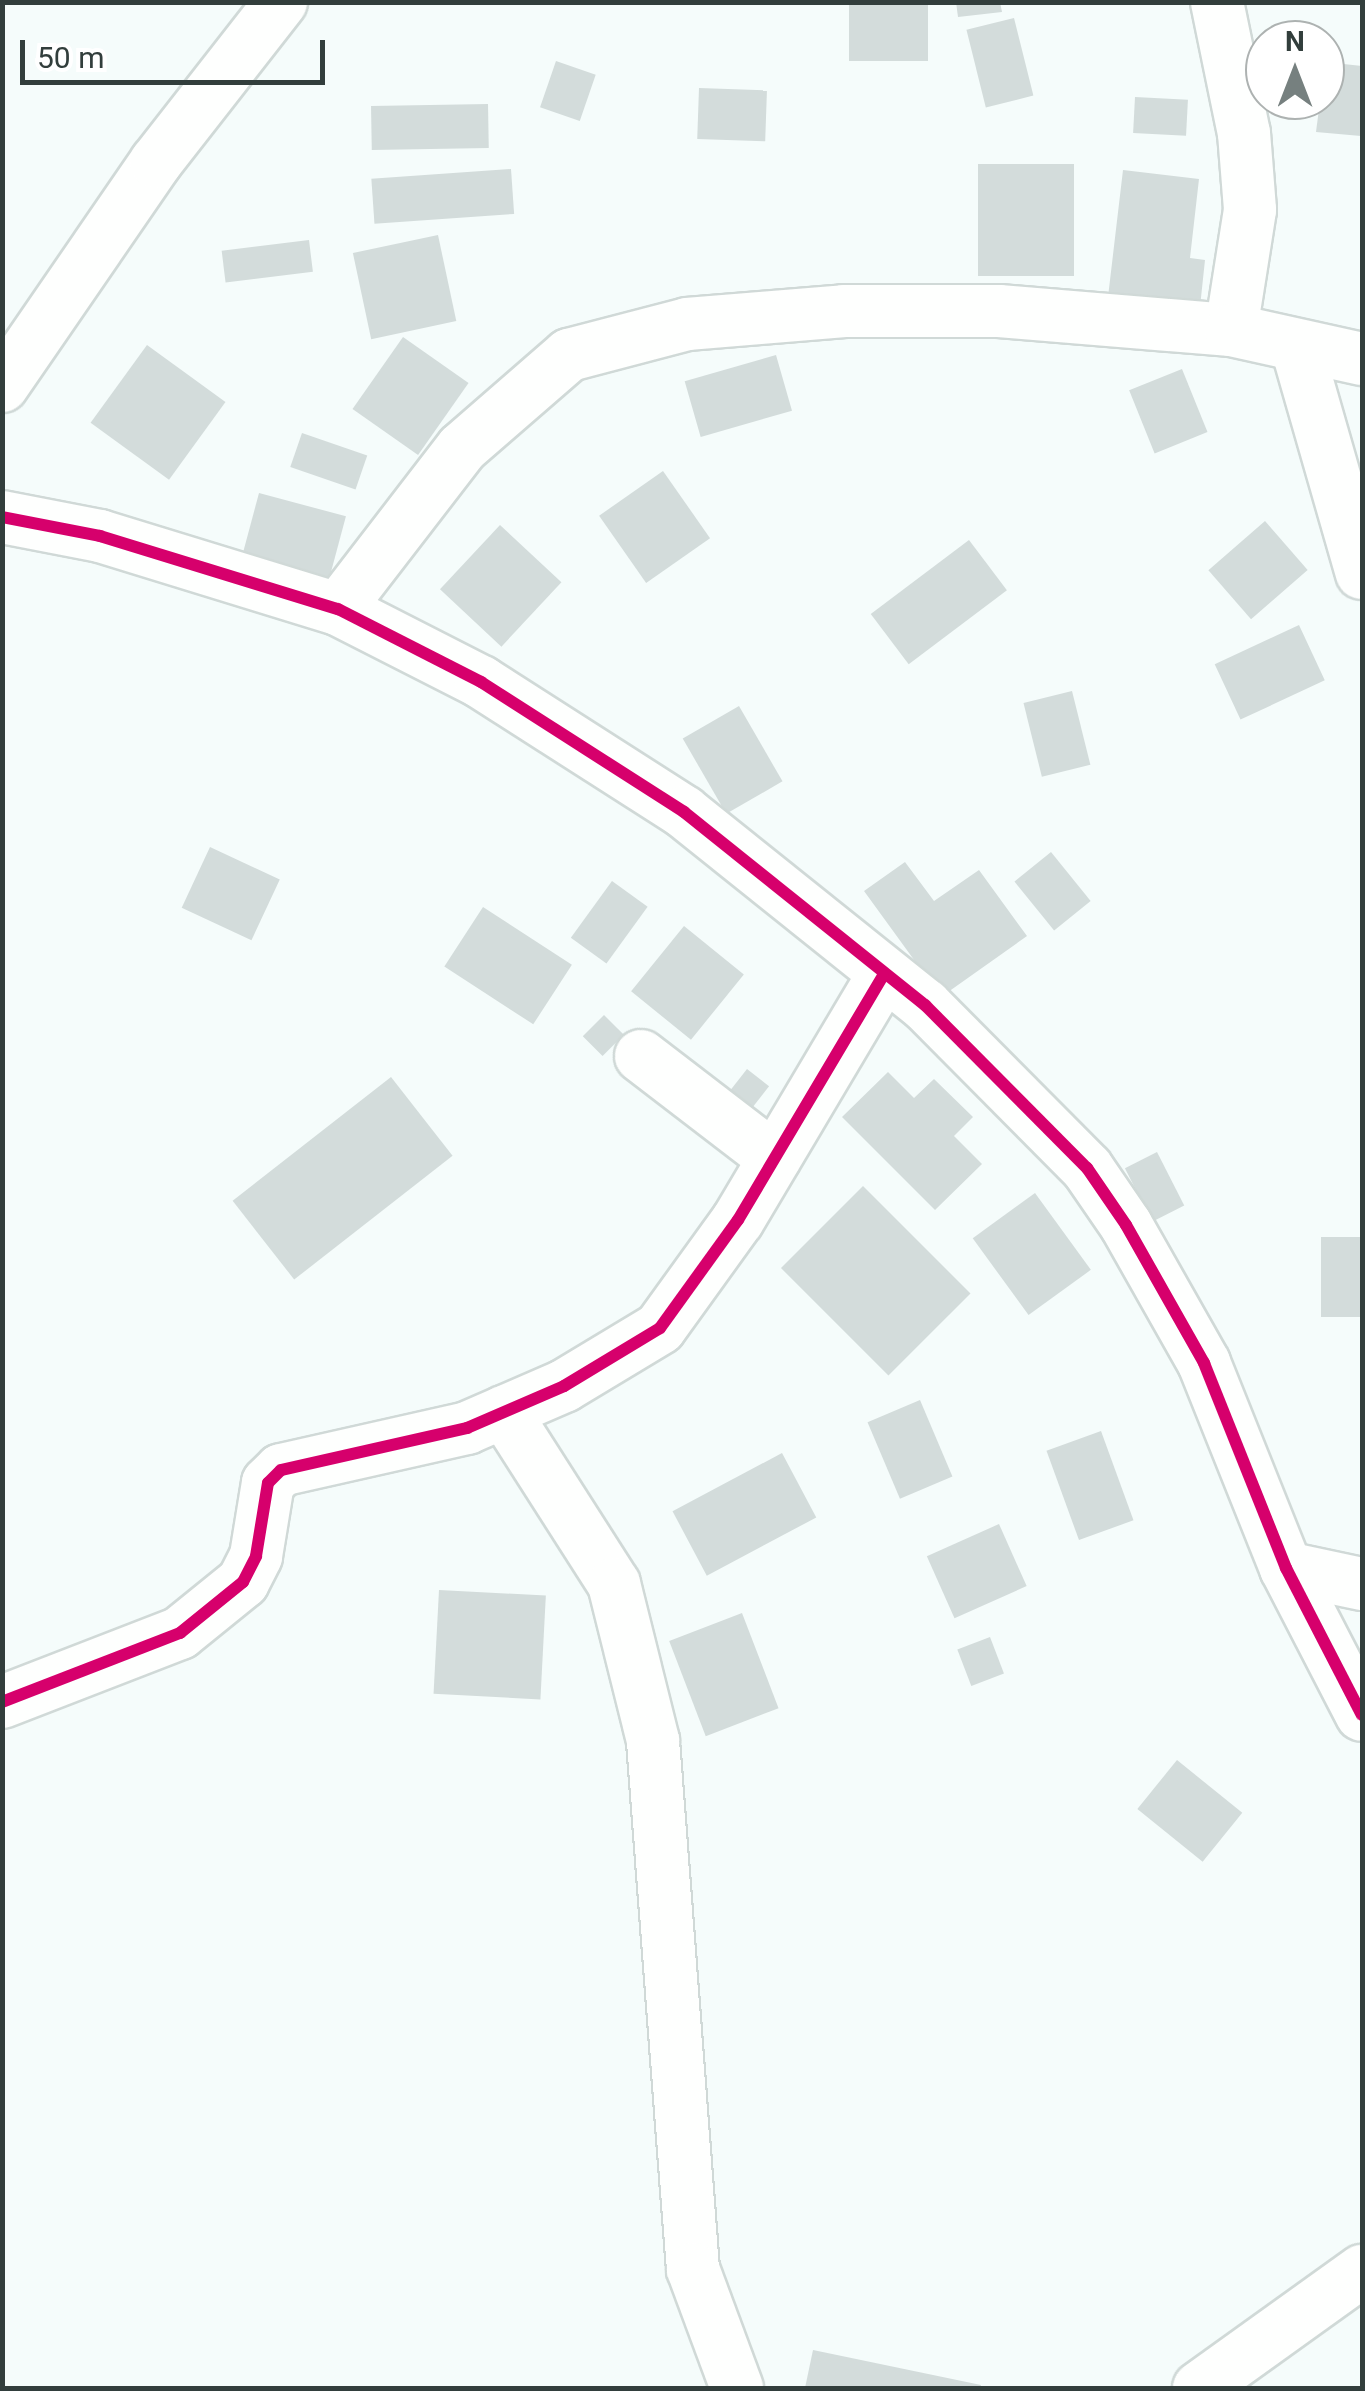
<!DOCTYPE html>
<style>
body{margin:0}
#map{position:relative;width:1365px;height:2391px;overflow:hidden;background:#f5fcfb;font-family:Roboto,sans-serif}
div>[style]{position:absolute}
.building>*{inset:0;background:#d3dcdb;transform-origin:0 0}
.roads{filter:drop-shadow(2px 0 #d0d9d7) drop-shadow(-2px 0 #d0d9d7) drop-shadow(0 2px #d0d9d7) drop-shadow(0 -2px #d0d9d7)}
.minor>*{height:52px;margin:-26px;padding:0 26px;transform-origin:26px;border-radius:26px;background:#fefffe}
.cycleway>*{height:12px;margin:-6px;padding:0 6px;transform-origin:6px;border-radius:6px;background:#d6006c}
span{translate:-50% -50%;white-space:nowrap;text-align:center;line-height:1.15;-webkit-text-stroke:10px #fff;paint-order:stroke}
.frame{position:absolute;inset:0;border:5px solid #323e3c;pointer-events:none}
.north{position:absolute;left:1245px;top:20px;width:100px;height:100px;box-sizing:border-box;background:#fff;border:2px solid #adb2b1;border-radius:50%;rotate:0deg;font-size:28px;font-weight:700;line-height:40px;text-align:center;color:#323e3c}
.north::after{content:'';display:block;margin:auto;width:35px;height:45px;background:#76807f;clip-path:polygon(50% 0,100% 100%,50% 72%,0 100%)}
.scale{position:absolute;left:20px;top:40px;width:305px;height:45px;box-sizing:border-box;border:5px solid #323e3c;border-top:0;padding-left:12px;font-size:30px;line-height:35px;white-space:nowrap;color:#323e3c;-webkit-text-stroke:8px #fff;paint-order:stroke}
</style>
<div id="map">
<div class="building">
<i style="left:849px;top:2px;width:79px;height:59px"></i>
<i style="clip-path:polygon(956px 2px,1000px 2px,1002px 12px,958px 17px)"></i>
<i style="left:1014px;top:18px;width:80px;height:49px;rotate:76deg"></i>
<i style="left:556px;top:61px;width:42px;height:49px;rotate:19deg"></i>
<i style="clip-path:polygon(1325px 62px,1362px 66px,1361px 136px,1316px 132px)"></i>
<i style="left:699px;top:88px;width:68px;height:51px;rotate:2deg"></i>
<i style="left:1135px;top:97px;width:53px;height:36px;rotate:3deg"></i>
<i style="left:488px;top:104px;width:44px;height:117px;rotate:89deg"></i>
<i style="left:1074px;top:164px;width:112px;height:96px;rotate:90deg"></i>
<i style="left:511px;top:169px;width:45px;height:140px;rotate:86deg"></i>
<i style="clip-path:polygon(1123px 170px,1199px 179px,1190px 258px,1205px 260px,1200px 307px,1108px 297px)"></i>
<i style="left:438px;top:235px;width:88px;height:87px;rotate:78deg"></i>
<i style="left:309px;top:240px;width:32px;height:88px;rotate:83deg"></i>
<i style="left:403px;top:337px;width:80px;height:88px;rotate:35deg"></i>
<i style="left:147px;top:345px;width:97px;height:96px;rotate:36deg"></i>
<i style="left:776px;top:355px;width:58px;height:95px;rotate:74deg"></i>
<i style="left:1182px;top:369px;width:68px;height:57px;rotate:68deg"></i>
<i style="left:302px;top:433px;width:69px;height:36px;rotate:19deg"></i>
<i style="left:663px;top:471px;width:82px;height:78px;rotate:55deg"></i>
<i style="left:259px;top:493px;width:90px;height:73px;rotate:15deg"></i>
<i style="left:1265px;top:521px;width:65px;height:75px;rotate:49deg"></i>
<i style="left:500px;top:525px;width:84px;height:88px;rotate:43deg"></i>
<i style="left:969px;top:540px;width:63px;height:123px;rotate:53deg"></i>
<i style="left:1299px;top:625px;width:61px;height:93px;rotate:65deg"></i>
<i style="left:1072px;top:691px;width:76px;height:50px;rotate:76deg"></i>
<i style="left:739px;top:706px;width:87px;height:65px;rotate:60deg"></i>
<i style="left:210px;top:847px;width:77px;height:67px;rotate:25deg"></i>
<i style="left:1051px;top:852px;width:63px;height:47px;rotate:51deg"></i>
<i style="clip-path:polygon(905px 862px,934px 901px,979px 870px,1027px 936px,941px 997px,864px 891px)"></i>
<i style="left:612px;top:881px;width:44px;height:70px;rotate:36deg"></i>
<i style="left:483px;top:907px;width:106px;height:71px;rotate:33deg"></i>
<i style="left:684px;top:926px;width:77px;height:84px;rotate:39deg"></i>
<i style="left:604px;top:1015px;width:28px;height:30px;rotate:45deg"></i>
<i style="left:747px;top:1069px;width:28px;height:42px;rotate:38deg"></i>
<i style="clip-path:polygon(888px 1072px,914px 1098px,934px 1079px,973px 1117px,954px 1136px,982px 1164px,935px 1210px,842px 1117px)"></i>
<i style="left:391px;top:1077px;width:100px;height:201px;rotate:52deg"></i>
<i style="left:1157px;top:1152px;width:60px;height:36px;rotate:63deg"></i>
<i style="left:863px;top:1186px;width:152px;height:116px;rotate:45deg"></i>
<i style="left:1035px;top:1193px;width:95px;height:77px;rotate:54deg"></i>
<i style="left:1362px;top:1237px;width:80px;height:41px;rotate:90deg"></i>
<i style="left:920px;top:1400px;width:83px;height:57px;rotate:67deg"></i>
<i style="left:1101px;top:1431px;width:95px;height:58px;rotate:70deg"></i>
<i style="left:782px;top:1453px;width:73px;height:124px;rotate:62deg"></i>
<i style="left:999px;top:1524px;width:68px;height:79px;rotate:66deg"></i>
<i style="left:439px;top:1590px;width:107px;height:104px;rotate:3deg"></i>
<i style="left:742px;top:1613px;width:102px;height:78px;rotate:69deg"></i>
<i style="left:990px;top:1637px;width:39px;height:35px;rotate:69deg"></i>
<i style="left:1177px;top:1760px;width:84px;height:63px;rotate:39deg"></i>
<i style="clip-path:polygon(813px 2350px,981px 2385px,980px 2388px,805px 2388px)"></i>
</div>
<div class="roads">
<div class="minor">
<i style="left:1217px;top:2px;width:134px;rotate:78.4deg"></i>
<i style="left:1244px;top:133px;width:77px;rotate:85.5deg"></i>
<i style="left:1250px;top:210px;width:121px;rotate:99deg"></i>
<i style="left:1297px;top:347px;width:235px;rotate:74deg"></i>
<i style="left:2px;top:386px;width:272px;rotate:-55.5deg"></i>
<i style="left:156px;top:162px;width:203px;rotate:-52deg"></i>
<i style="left:2px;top:517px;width:100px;rotate:11deg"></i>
<i style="left:100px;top:536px;width:249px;rotate:17.1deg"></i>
<i style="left:338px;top:609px;width:161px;rotate:27deg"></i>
<i style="left:481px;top:682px;width:241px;rotate:32.6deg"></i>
<i style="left:684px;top:812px;width:309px;rotate:38.7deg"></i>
<i style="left:925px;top:1005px;width:230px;rotate:45.2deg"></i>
<i style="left:1087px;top:1168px;width:69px;rotate:55.6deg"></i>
<i style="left:1126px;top:1225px;width:159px;rotate:60.5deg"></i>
<i style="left:1204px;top:1363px;width:221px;rotate:68.2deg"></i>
<i style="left:1286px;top:1568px;width:165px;rotate:62.7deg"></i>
<i style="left:338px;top:609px;width:203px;rotate:-52.4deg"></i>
<i style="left:462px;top:448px;width:142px;rotate:-41deg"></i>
<i style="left:569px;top:355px;width:122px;rotate:-14.7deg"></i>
<i style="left:687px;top:324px;width:158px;rotate:-4.7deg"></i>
<i style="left:844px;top:311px;width:155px"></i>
<i style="left:999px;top:311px;width:233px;rotate:4.7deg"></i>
<i style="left:1231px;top:330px;width:134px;rotate:12.5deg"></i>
<i style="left:641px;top:1056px;width:168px;rotate:37.5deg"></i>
<i style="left:504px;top:1412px;width:204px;rotate:57.4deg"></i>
<i style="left:614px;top:1584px;width:162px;rotate:76deg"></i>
<i style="left:653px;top:1741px;width:530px;rotate:85.67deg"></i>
<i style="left:693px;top:2269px;width:127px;rotate:69.7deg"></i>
<i style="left:1286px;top:1568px;width:78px;rotate:11.9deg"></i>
<i style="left:2px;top:1702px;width:191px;rotate:-21.2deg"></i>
<i style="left:180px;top:1633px;width:81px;rotate:-39deg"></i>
<i style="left:243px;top:1582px;width:29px;rotate:-63deg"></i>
<i style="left:256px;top:1556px;width:74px;rotate:-80.7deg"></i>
<i style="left:268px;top:1483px;width:18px;rotate:-45deg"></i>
<i style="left:281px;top:1470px;width:191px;rotate:-12.7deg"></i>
<i style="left:467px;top:1428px;width:106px;rotate:-23.4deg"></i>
<i style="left:564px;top:1386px;width:112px;rotate:-31.1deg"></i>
<i style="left:660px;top:1328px;width:133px;rotate:-54.2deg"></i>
<i style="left:738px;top:1220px;width:284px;rotate:-59.3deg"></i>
<i style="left:1199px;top:2388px;width:201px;rotate:-35.7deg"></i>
</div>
</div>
<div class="cycleway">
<i style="left:2px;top:517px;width:100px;rotate:11deg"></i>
<i style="left:100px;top:536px;width:249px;rotate:17.1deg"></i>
<i style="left:338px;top:609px;width:161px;rotate:27deg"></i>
<i style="left:481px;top:682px;width:241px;rotate:32.6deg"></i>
<i style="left:684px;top:812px;width:309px;rotate:38.7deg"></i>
<i style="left:925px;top:1005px;width:230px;rotate:45.2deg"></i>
<i style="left:1087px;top:1168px;width:69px;rotate:55.6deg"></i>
<i style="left:1126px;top:1225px;width:159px;rotate:60.5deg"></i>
<i style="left:1204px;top:1363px;width:221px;rotate:68.2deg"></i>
<i style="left:1286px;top:1568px;width:165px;rotate:62.7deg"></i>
<i style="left:2px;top:1702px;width:191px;rotate:-21.2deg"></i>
<i style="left:180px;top:1633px;width:81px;rotate:-39deg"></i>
<i style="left:243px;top:1582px;width:29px;rotate:-63deg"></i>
<i style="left:256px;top:1556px;width:74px;rotate:-80.7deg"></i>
<i style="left:268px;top:1483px;width:18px;rotate:-45deg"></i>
<i style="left:281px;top:1470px;width:191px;rotate:-12.7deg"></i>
<i style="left:467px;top:1428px;width:106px;rotate:-23.4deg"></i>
<i style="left:564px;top:1386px;width:112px;rotate:-31.1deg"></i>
<i style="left:660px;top:1328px;width:133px;rotate:-54.2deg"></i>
<i style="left:738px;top:1220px;width:284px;rotate:-59.3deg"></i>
</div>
<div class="frame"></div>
<div class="north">N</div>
<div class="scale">50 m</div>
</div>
